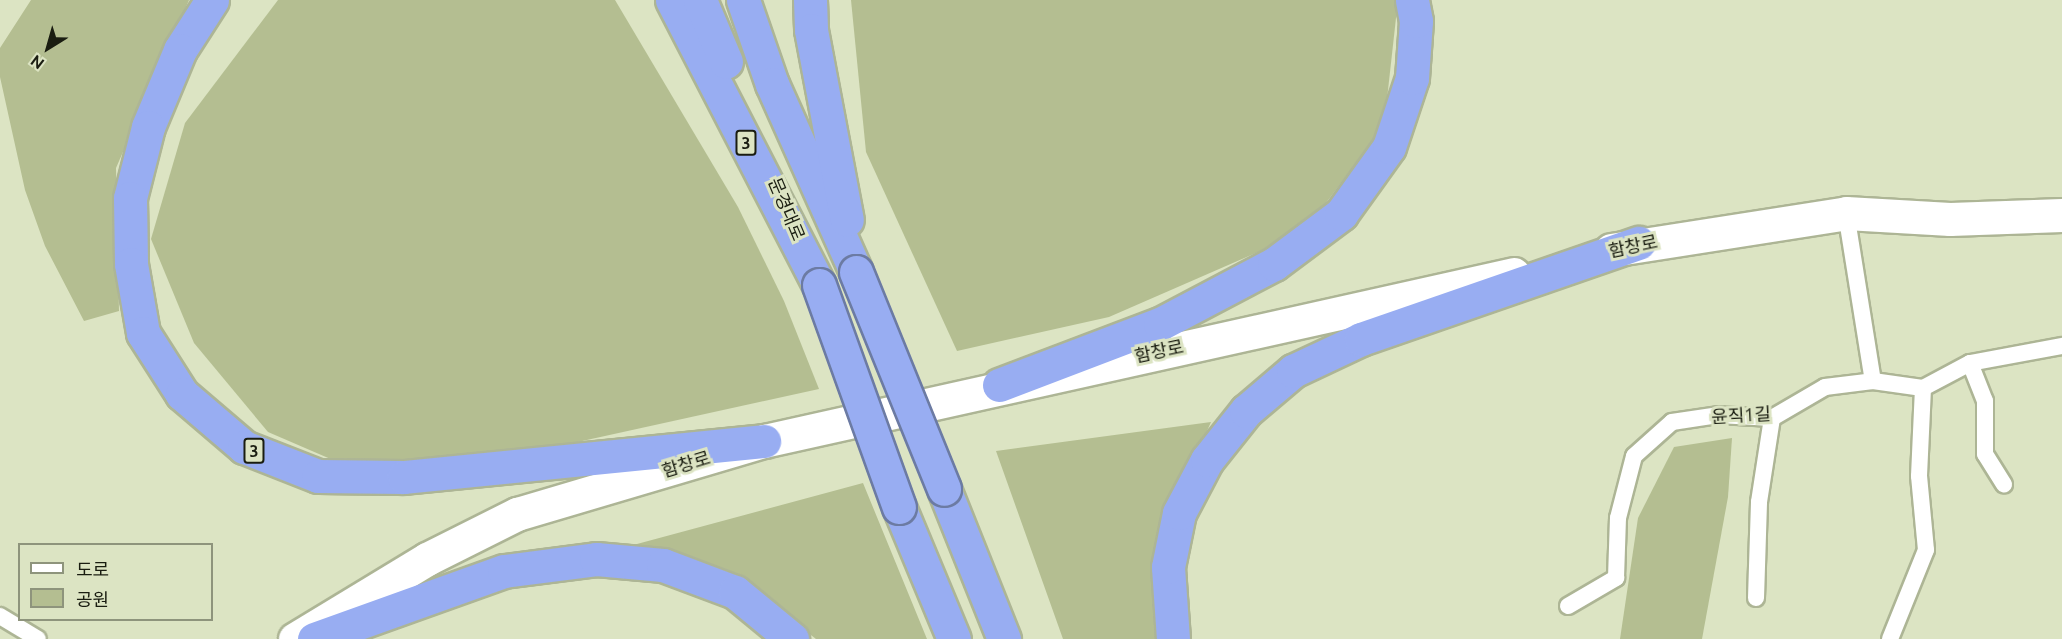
<!DOCTYPE html>
<meta charset="utf-8">
<style>
body{margin:0}
#map{position:relative;width:2062px;height:639px;overflow:hidden;background:#dce4c3;font-family:Ubuntu,"Noto Sans KR",sans-serif}
div>[style]{position:absolute}
.green>*{inset:0;background:#b4be91}
.roads{filter:drop-shadow(2px 0 #adb595) drop-shadow(-2px 0 #adb595) drop-shadow(0 2px #adb595) drop-shadow(0 -2px #adb595)}
.lane>*{height:16px;margin:-8px;padding:0 8px;transform-origin:8px;border-radius:8px;background:#fff}
.secondary>*{height:33px;margin:-16.5px;padding:0 16.5px;transform-origin:16.5px;border-radius:16.5px;background:#fff}
.highway>*{height:33px;margin:-16.5px;padding:0 16.5px;transform-origin:16.5px;border-radius:16.5px;background:#98adf2}
.bridges{filter:drop-shadow(2px 0 #6c7ba3) drop-shadow(-2px 0 #6c7ba3) drop-shadow(0 2px #6c7ba3) drop-shadow(0 -2px #6c7ba3)}
.highway-bridge>*{height:33px;margin:-16.5px;padding:0 16.5px;transform-origin:16.5px;border-radius:16.5px;background:#98adf2}
span{translate:-50% -50%;white-space:nowrap;text-align:center;line-height:1.15;-webkit-text-stroke:6px #dce4c3;paint-order:stroke}
.shield-label span{padding:2px 4px;background:#dce4c3;border:2px solid;border-radius:4px;-webkit-text-stroke-width:0}
.shield-label{font-size:16px;color:#1a1d11;font-weight:700}
.street-label{font-size:18px;color:#1a1d11}
.legend{position:absolute;left:18px;top:543px;width:195px;height:78px;box-sizing:border-box;background:#dce4c3;border:2px solid #8e947c;margin:0;padding:8px 10px;list-style:none;font-size:18px;color:#1a1d11}
.legend li{display:flex;align-items:center;gap:12px;height:30px}
.legend b{width:30px;border:2px solid #8e947c}
.north{position:absolute;left:18px;top:18px;width:60px;height:60px;-webkit-text-stroke:4px #dce4c3;paint-order:stroke;rotate:217deg;font-size:16px;font-weight:700;line-height:24px;text-align:center;color:#1a1d11}
.north::after{content:'';display:block;margin:auto;width:21px;height:27px;background:#1a1d11;clip-path:polygon(50% 0,100% 100%,50% 72%,0 100%)}
</style>
<div id="map">
<div class="green">
<i style="clip-path:polygon(31px 0,189px 0,116px 168px,119px 311px,84px 321px,45px 246px,25px 190px,0 77px,0 48px)"></i>
<i style="clip-path:polygon(278px 0,615px 0,738px 207px,784px 301px,819px 389px,564px 445px,363px 473px,268px 432px,194px 343px,151px 239px,185px 123px)"></i>
<i style="clip-path:polygon(851px 0,1398px 0,1384px 126px,1304px 232px,1109px 317px,957px 351px,866px 152px)"></i>
<i style="clip-path:polygon(1211px 422px,1153px 552px,1173px 639px,1063px 639px,996px 451px)"></i>
<i style="clip-path:polygon(1732px 438px,1728px 497px,1702px 639px,1620px 639px,1638px 518px,1674px 447px)"></i>
<i style="clip-path:polygon(863px 483px,927px 639px,816px 639px,754px 590px,611px 551px)"></i>
</div>
<div class="roads">
<div class="lane">
<i style="left:1846px;top:213px;width:170px;rotate:80.9deg"></i>
<i style="left:1970px;top:363px;width:41px;rotate:68.5deg"></i>
<i style="left:1985px;top:401px;width:53px;rotate:90deg"></i>
<i style="left:1985px;top:454px;width:36px;rotate:58deg"></i>
<i style="left:1756px;top:598px;width:96px;rotate:-88.2deg"></i>
<i style="left:1759px;top:502px;width:85px;rotate:-81.2deg"></i>
<i style="left:1568px;top:606px;width:56px;rotate:-30.3deg"></i>
<i style="left:1616px;top:578px;width:60px;rotate:-88.1deg"></i>
<i style="left:1618px;top:518px;width:64px;rotate:-75.5deg"></i>
<i style="left:1634px;top:456px;width:51px;rotate:-41.8deg"></i>
<i style="left:1672px;top:422px;width:48px;rotate:-8.5deg"></i>
<i style="left:1719px;top:415px;width:53px;rotate:3.2deg"></i>
<i style="left:1772px;top:418px;width:61px;rotate:-30.3deg"></i>
<i style="left:1825px;top:387px;width:48px;rotate:-7.1deg"></i>
<i style="left:1873px;top:381px;width:50px;rotate:8deg"></i>
<i style="left:1923px;top:388px;width:53px;rotate:-28deg"></i>
<i style="left:1970px;top:363px;width:94px;rotate:-10.5deg"></i>
<i style="left:0;top:616px;width:44px;rotate:31.2deg"></i>
<i style="left:1890px;top:639px;width:96px;rotate:-68deg"></i>
<i style="left:1926px;top:550px;width:74px;rotate:-95.4deg"></i>
<i style="left:1919px;top:476px;width:88px;rotate:-87.4deg"></i>
</div>
<div class="secondary">
<i style="left:1611px;top:250px;width:238px;rotate:-8.9deg"></i>
<i style="left:1846px;top:213px;width:104px;rotate:3.3deg"></i>
<i style="left:1950px;top:219px;width:112px;rotate:-2deg"></i>
<i style="left:295px;top:639px;width:154px;rotate:-31.2deg"></i>
<i style="left:427px;top:559px;width:101px;rotate:-26.6deg"></i>
<i style="left:517px;top:514px;width:258px;rotate:-16.5deg"></i>
<i style="left:764px;top:441px;width:768px;rotate:-12.55deg"></i>
</div>
<div class="highway">
<i style="left:212px;top:0;width:59px;rotate:122.6deg"></i>
<i style="left:180px;top:50px;width:83px;rotate:112.6deg"></i>
<i style="left:148px;top:127px;width:73px;rotate:104.2deg"></i>
<i style="left:130px;top:198px;width:66px;rotate:89.1deg"></i>
<i style="left:131px;top:264px;width:70px;rotate:80.1deg"></i>
<i style="left:143px;top:333px;width:72px;rotate:57.4deg"></i>
<i style="left:182px;top:394px;width:82px;rotate:40.5deg"></i>
<i style="left:244px;top:447px;width:79px;rotate:21.4deg"></i>
<i style="left:318px;top:476px;width:86px;rotate:0.7deg"></i>
<i style="left:404px;top:477px;width:362px;rotate:-5.7deg"></i>
<i style="left:672px;top:0;width:321px;rotate:62.7deg"></i>
<i style="left:700px;top:0;width:67px;rotate:67.2deg"></i>
<i style="left:743px;top:0;width:89px;rotate:71deg"></i>
<i style="left:772px;top:84px;width:206px;rotate:65.9deg"></i>
<i style="left:810px;top:0;width:30px;rotate:88deg"></i>
<i style="left:811px;top:30px;width:193px;rotate:79.3deg"></i>
<i style="left:999px;top:385px;width:172px;rotate:-20.8deg"></i>
<i style="left:1160px;top:324px;width:129px;rotate:-27.8deg"></i>
<i style="left:1274px;top:264px;width:84px;rotate:-36.7deg"></i>
<i style="left:1341px;top:214px;width:82px;rotate:-54.4deg"></i>
<i style="left:1389px;top:147px;width:73px;rotate:-71.6deg"></i>
<i style="left:1412px;top:78px;width:57px;rotate:-86deg"></i>
<i style="left:1416px;top:21px;width:21px;rotate:-101deg"></i>
<i style="left:944px;top:489px;width:162px;rotate:68.2deg"></i>
<i style="left:899px;top:507px;width:143px;rotate:67.4deg"></i>
<i style="left:314px;top:639px;width:202px;rotate:-19.7deg"></i>
<i style="left:504px;top:571px;width:93px;rotate:-7.4deg"></i>
<i style="left:596px;top:559px;width:67px;rotate:5.1deg"></i>
<i style="left:663px;top:565px;width:77px;rotate:20.6deg"></i>
<i style="left:735px;top:592px;width:74px;rotate:39.5deg"></i>
<i style="left:1173px;top:639px;width:72px;rotate:-94deg"></i>
<i style="left:1168px;top:567px;width:55px;rotate:-78.5deg"></i>
<i style="left:1179px;top:513px;width:60px;rotate:-62.2deg"></i>
<i style="left:1207px;top:460px;width:63px;rotate:-51.5deg"></i>
<i style="left:1246px;top:411px;width:62px;rotate:-40.4deg"></i>
<i style="left:1293px;top:371px;width:75px;rotate:-25.2deg"></i>
<i style="left:1361px;top:339px;width:294px;rotate:-19.1deg"></i>
</div>
</div>
<div class="bridges">
<div class="highway-bridge">
<i style="left:856px;top:272px;width:234px;rotate:67.9deg"></i>
<i style="left:819px;top:285px;width:236px;rotate:70.2deg"></i>
</div>
</div>
<div class="shield-label">
<span style="left:746px;top:143px">3</span>
<span style="left:254px;top:451px">3</span>
</div>
<div class="street-label">
<span style="left:787px;top:209px;rotate:67deg">문경대로</span>
<span style="left:1633px;top:246px;rotate:-12deg">함창로</span>
<span style="left:1159px;top:351px;rotate:-12deg">함창로</span>
<span style="left:1741px;top:415px;rotate:-3deg">윤직1길</span>
<span style="left:686px;top:464px;rotate:-17deg">함창로</span>
</div>
<ul class="legend">
<li><b style="height:8px;background:#fff"></b>도로</li>
<li><b style="height:16px;background:#b4be91"></b>공원</li>
</ul>
<div class="north">N</div>
</div>
